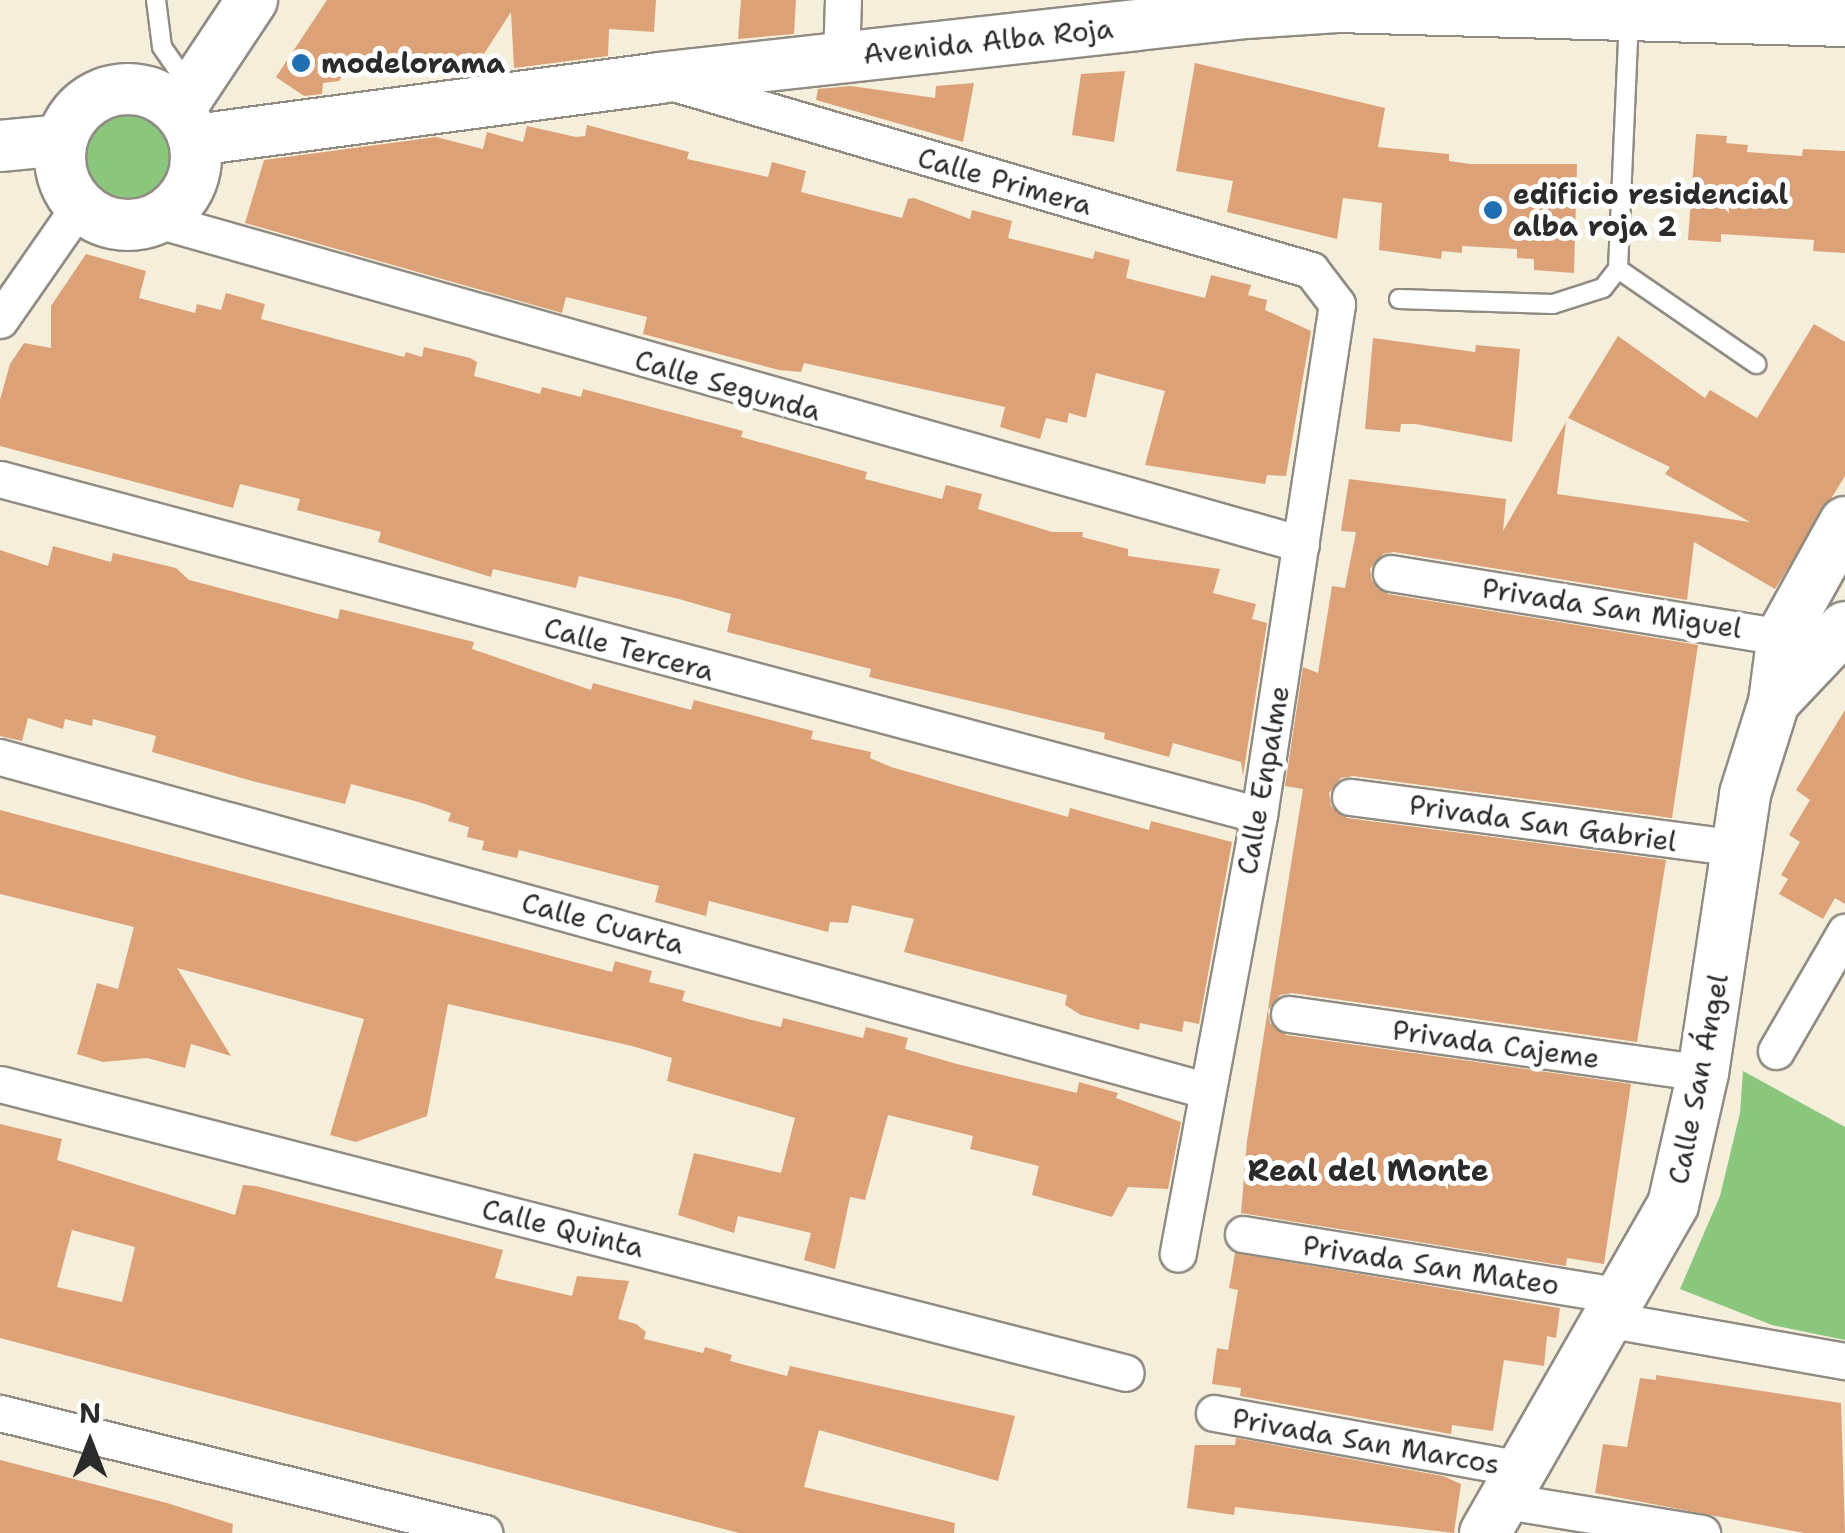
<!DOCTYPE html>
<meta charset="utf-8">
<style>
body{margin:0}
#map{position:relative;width:1845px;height:1533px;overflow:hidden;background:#f4eedb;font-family:"Shantell Sans",sans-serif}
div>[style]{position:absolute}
.green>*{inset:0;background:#8ac67c}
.round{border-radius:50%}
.building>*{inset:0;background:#dca177}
.roads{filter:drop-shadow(2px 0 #908c83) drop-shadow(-2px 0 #908c83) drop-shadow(0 2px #908c83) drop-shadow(0 -2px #908c83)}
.lane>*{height:18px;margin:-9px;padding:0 9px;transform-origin:9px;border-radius:9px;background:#fff}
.street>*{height:35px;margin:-17.5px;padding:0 17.5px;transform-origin:17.5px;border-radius:17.5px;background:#fff}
.secondary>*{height:50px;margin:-25px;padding:0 25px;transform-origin:25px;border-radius:25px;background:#fff}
.secondary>.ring{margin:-25px;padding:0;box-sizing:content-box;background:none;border:50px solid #fff;border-radius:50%}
.dots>*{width:28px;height:28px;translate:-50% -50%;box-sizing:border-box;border:5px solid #fff;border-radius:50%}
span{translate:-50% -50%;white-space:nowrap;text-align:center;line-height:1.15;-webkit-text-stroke:10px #fff;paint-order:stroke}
.street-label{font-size:28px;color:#2b2b2b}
.poi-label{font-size:28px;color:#2b2b2b;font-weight:700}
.left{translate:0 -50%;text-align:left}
.neighbourhood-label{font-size:30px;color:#2b2b2b;font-weight:700}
.north{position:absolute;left:40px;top:1393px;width:100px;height:100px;-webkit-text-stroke:8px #fff;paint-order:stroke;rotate:0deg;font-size:28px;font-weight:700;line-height:40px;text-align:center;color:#2b2b2b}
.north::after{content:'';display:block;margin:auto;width:35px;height:45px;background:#2b2b2b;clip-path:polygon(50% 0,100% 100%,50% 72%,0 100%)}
</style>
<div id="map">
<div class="green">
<i class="round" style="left:81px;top:108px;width:94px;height:94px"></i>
<i style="clip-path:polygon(1743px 1071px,1845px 1127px,1845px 1340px,1772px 1325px,1680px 1289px,1720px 1196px,1740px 1113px)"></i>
</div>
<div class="building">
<i style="clip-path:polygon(327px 0,656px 0,654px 32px,609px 29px,608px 56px,514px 68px,511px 12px,473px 71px,407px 76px,374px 54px,362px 75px,348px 67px,339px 81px,323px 83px,322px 94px,304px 96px,276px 77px)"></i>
<i style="clip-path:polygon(741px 0,796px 0,794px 34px,738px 39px)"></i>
<i style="clip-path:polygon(1195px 63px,1385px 108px,1378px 147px,1449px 154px,1449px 161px,1470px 164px,1577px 164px,1574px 273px,1534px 270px,1534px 259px,1517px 258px,1517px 249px,1462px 246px,1462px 253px,1442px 251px,1441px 259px,1379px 250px,1382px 203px,1343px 198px,1337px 239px,1227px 212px,1233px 181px,1176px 171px)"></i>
<i style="clip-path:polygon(1125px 71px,1114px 142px,1072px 135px,1081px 74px)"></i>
<i style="clip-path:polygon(974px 83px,963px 142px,816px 100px,818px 89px,851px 86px,935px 98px,936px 86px)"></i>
<i style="clip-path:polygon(587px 125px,689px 152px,687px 159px,768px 177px,772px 162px,806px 171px,801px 192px,902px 218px,908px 199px,914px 198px,970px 219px,972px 210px,1012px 221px,1008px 238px,1093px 259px,1095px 251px,1130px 260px,1126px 278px,1205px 298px,1211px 275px,1251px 285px,1248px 295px,1267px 300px,1265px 310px,1311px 331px,1286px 476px,1267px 475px,1265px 484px,1145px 465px,1165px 391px,1096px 373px,1086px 418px,1069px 413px,1067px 423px,1046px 418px,1040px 439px,1000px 427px,1005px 407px,804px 363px,801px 372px,779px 370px,643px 334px,647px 317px,566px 297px,562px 313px,245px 223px,264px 160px,436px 137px,483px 149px,487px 132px,523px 142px,527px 126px,576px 137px,585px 136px)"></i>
<i style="clip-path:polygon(1696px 134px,1727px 136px,1726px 143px,1748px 145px,1747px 152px,1802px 156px,1803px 149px,1845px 151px,1845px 253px,1813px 251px,1814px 240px,1721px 234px,1721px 242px,1688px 240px)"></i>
<i style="clip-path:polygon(86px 254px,146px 271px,139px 298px,195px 313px,197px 304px,221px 310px,226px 293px,265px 304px,261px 319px,404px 357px,406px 352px,422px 357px,424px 347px,470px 358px,477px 362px,474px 376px,540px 394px,542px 387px,581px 397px,583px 389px,743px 431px,741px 437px,867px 472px,865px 479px,942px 499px,946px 485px,982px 494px,978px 509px,1052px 532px,1083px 532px,1082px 537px,1128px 549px,1128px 556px,1220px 569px,1213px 593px,1256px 604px,1252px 619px,1267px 623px,1243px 776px,1241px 762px,1173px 743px,1169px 757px,1104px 739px,1105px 733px,869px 677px,871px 669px,727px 632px,731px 614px,679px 599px,579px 576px,576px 588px,493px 569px,491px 577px,378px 542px,381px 532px,297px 510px,300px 499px,240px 484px,233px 508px,0 446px,0 400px,10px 364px,24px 343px,51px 348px,51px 306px)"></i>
<i style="clip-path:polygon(1814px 324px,1845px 342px,1845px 476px,1775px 589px,1694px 542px,1687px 600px,1394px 552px,1383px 554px,1370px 569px,1372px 581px,1388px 594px,1698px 645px,1672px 818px,1353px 776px,1341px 778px,1329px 793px,1331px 806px,1347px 818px,1666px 860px,1637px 1042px,1292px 993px,1280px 995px,1268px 1010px,1270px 1023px,1286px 1035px,1631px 1084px,1604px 1264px,1567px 1258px,1566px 1266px,1241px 1213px,1247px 1141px,1303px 789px,1285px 786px,1303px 667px,1318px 673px,1332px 586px,1345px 588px,1356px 532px,1341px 531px,1349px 479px,1506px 499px,1503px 531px,1566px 422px,1557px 494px,1750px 522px,1665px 474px,1670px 467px,1568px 418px,1618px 336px,1705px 398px,1710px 390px,1757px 418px)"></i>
<i style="clip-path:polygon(1373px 338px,1475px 352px,1476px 345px,1520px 349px,1512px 442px,1416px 424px,1401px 424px,1400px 432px,1365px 429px)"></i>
<i style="clip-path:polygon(53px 546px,111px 562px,113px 553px,176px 568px,189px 580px,338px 619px,340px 609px,474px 642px,472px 649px,591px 690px,593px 683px,691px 710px,694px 700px,813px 731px,811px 739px,871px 752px,870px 758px,891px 767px,1068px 817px,1070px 808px,1149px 830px,1151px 821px,1232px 842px,1199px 1024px,1184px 1021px,1182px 1032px,1140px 1023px,1139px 1030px,1081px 1015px,1065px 1005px,1067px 995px,904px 952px,914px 919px,852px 905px,848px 923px,830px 922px,828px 932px,709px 901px,706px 916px,655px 902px,659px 886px,519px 850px,517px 858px,482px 850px,484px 841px,467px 837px,469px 827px,448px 821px,451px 813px,419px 802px,351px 784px,345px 804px,252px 781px,152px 752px,156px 736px,93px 719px,92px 726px,65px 719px,63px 729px,28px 718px,22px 741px,0 736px,0 550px,48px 566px)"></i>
<i style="clip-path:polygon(1845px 710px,1845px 904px,1835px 898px,1823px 919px,1779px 894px,1788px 879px,1781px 875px,1800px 842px,1789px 835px,1810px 800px,1796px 790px)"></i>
<i style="clip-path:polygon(0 810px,612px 972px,615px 961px,652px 971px,649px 982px,685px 991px,682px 1001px,748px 1019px,781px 1027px,783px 1018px,863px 1038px,866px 1027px,908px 1038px,905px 1049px,957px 1064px,1077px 1093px,1079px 1082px,1118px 1093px,1116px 1098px,1181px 1122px,1168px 1189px,1128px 1187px,1112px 1217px,1032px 1195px,1039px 1166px,970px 1149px,973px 1136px,888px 1115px,865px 1200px,850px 1197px,835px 1269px,804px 1260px,811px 1233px,738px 1216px,734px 1233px,678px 1215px,694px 1153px,781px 1173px,795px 1118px,667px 1081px,672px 1058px,632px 1046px,448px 1004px,427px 1116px,356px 1142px,330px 1135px,364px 1019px,177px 968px,231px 1056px,191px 1044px,185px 1068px,147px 1058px,103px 1062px,77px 1054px,97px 983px,118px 989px,134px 927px,0 894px)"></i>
<i style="clip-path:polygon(evenodd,0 1124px,62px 1139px,57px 1160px,235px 1215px,243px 1185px,256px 1186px,503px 1250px,495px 1278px,572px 1296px,577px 1276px,629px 1281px,618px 1319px,636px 1324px,646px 1332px,644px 1339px,703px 1353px,705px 1347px,732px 1355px,730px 1361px,787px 1376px,790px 1366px,1015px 1416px,998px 1481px,819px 1430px,804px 1487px,955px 1523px,954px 1533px,739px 1533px,0 1338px,0 1124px,72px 1230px,135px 1247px,122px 1302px,57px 1287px,72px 1230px)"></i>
<i style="clip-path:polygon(1235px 1253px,1560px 1308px,1556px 1338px,1547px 1336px,1544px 1366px,1504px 1360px,1493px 1431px,1452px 1425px,1451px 1434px,1240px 1396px,1241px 1388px,1212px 1384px,1217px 1348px,1228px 1350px,1238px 1290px,1229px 1288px)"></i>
<i style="clip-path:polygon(1656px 1375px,1841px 1403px,1845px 1533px,1804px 1533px,1595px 1493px,1603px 1444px,1627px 1447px,1640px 1378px,1656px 1380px)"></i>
<i style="clip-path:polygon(1236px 1438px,1443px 1476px,1461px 1484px,1454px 1533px,1235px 1507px,1234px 1515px,1187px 1508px,1195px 1445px,1235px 1445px)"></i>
<i style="clip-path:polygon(0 1460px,167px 1503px,233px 1524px,232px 1533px,0 1533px)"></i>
</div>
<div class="roads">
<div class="lane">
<i style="left:156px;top:0;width:47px;rotate:82.7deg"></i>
<i style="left:162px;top:47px;width:47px;rotate:55.3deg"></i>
<i style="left:1618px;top:269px;width:168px;rotate:34.5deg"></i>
<i style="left:1399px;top:299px;width:154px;rotate:1.9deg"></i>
<i style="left:1553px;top:304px;width:52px;rotate:-17.7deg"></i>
<i style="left:1603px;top:288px;width:24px;rotate:-52deg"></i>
<i style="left:1618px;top:269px;width:253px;rotate:-87.5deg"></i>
</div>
<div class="street">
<i style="left:841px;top:57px;width:57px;rotate:-88deg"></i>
<i style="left:674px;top:83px;width:664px;rotate:16.36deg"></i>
<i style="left:1311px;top:270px;width:43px;rotate:52.6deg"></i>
<i style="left:1337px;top:304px;width:517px;rotate:98.68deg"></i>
<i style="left:1259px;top:815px;width:446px;rotate:100.5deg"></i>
<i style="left:157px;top:220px;width:1189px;rotate:15.81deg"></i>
<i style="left:0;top:320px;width:140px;rotate:-55.2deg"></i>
<i style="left:0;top:479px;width:1303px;rotate:14.94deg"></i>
<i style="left:1391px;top:573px;width:415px;rotate:9.3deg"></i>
<i style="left:0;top:757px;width:1250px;rotate:15.45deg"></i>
<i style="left:1350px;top:797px;width:390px;rotate:7.5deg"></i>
<i style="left:1289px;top:1014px;width:418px;rotate:8.1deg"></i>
<i style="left:1776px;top:1051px;width:138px;rotate:-59.9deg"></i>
<i style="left:0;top:1084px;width:1162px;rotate:14.39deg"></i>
<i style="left:1243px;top:1234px;width:382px;rotate:9.3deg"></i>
<i style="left:1606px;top:1319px;width:243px;rotate:10deg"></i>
<i style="left:0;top:1413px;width:499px;rotate:13.9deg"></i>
<i style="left:1214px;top:1413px;width:309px;rotate:10.3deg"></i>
<i style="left:1500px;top:1500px;width:205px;rotate:9.3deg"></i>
</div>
<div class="secondary">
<i class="ring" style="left:60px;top:89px;width:86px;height:86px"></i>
<i style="left:179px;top:110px;width:132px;rotate:-56.4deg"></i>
<i style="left:196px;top:140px;width:466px;rotate:-7.6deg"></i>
<i style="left:658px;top:78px;width:592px;rotate:-6.31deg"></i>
<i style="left:1246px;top:13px;width:91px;rotate:-3.8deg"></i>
<i style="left:1337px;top:7px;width:508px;rotate:1.58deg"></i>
<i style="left:0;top:146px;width:61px;rotate:-5.6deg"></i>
<i style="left:1774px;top:702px;width:103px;rotate:-46.6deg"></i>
<i style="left:1485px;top:1533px;width:378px;rotate:-60.2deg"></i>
<i style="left:1673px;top:1205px;width:135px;rotate:-77.2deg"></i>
<i style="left:1703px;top:1073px;width:282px;rotate:-81.4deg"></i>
<i style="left:1745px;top:794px;width:96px;rotate:-72.5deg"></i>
<i style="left:1774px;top:702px;width:69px;rotate:-82.5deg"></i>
<i style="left:1783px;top:634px;width:128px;rotate:-61deg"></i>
</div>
</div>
<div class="dots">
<i style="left:301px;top:63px;background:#1f6fb2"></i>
<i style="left:1493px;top:210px;background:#1f6fb2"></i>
</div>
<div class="street-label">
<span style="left:988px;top:41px;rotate:-6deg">Avenida Alba Roja</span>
<span style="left:1005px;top:181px;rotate:16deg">Calle Primera</span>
<span style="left:728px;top:385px;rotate:16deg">Calle Segunda</span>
<span style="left:1612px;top:608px;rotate:9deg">Privada San Miguel</span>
<span style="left:629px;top:649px;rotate:15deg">Calle Tercera</span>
<span style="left:1263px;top:780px;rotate:-80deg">Calle Enpalme</span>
<span style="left:1543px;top:823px;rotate:8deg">Privada San Gabriel</span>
<span style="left:603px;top:923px;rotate:15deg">Calle Cuarta</span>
<span style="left:1496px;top:1044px;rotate:8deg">Privada Cajeme</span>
<span style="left:1698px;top:1079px;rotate:-79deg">Calle San Ángel</span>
<span style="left:563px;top:1228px;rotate:14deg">Calle Quinta</span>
<span style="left:1431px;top:1265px;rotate:9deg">Privada San Mateo</span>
<span style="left:1366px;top:1441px;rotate:10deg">Privada San Marcos</span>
</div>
<div class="poi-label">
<span class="left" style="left:321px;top:63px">modelorama</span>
<span class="left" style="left:1513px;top:210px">edificio residencial<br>alba roja 2</span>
</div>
<div class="neighbourhood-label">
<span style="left:1368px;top:1171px">Real del Monte</span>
</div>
<div class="north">N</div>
</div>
